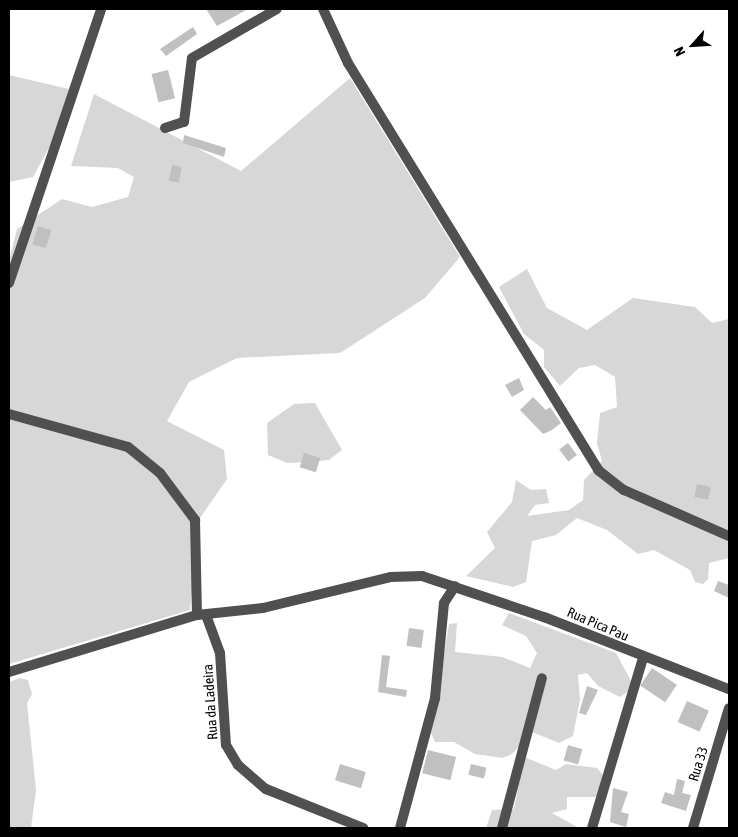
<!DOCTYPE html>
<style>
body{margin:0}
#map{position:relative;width:738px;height:837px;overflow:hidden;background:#fff;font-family:"Asap Condensed",sans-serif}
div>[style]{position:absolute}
.green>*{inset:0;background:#d7d7d7}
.building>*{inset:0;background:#c0c0c0;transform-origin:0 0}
.minor>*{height:10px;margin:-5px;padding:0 5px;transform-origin:5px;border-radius:5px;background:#505050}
span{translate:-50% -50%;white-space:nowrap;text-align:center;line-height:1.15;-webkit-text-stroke:4px #fff;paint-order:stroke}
.street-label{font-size:14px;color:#000}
.frame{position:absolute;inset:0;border:10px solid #000;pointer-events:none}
.north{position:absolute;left:668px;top:20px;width:50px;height:50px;-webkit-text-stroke:4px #fff;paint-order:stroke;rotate:244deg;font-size:14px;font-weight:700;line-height:20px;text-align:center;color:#000}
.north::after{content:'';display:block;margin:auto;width:18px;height:22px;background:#000;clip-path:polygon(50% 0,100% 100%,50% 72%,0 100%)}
</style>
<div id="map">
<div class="green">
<i style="clip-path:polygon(9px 75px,69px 89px,52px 142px,33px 177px,9px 182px)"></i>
<i style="clip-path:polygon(350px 78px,460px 257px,425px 298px,340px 353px,237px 358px,189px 382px,167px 421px,224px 450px,227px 479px,200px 518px,190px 610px,9px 664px,9px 261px,17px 229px,62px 199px,92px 207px,128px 197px,134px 177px,118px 168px,71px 166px,94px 94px,241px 171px)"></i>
<i style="clip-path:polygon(527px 269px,547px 308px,587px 330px,633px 298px,695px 307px,712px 323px,729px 319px,729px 558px,709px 563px,708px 579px,703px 584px,695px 582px,690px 570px,654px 550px,638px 554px,607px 530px,577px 518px,556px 535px,532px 541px,526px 582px,513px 587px,466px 576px,495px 548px,487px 532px,512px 502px,516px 480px,531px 490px,546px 489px,549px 503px,535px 505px,527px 516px,569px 510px,583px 500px,584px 480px,602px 461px,597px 443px,600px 413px,617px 407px,615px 377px,595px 365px,579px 368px,560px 386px,544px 367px,544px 350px,524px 334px,499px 287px)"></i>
<i style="clip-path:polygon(315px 403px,342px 450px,329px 460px,311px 462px,287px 463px,268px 455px,267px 423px,294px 404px)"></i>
<i style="clip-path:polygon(509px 613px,616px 653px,631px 681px,629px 691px,620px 697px,598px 686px,587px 673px,578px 675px,580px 700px,573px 736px,559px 743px,532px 732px,512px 754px,502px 758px,475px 754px,454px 742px,435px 742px,431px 733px,449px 624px,457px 623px,455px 652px,502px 657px,530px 668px,537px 653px,526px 636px,502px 625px)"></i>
<i style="clip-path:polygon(20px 678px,28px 680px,32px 694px,27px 703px,36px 790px,31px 828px,9px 828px,9px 682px)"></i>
<i style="clip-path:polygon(524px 757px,556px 770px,566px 764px,597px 768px,603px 775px,597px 797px,567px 797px,567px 809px,552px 813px,579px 828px,486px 828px,492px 810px,514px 809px)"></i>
</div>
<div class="building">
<i style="clip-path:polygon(206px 9px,248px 9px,217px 26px)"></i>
<i style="clip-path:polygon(193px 27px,197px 34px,166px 56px,160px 49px)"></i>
<i style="left:168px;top:70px;width:29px;height:17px;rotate:76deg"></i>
<i style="clip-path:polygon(184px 135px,226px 148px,224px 157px,183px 143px)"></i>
<i style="left:172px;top:165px;width:10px;height:16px;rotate:11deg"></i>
<i style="left:38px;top:226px;width:14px;height:19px;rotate:17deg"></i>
<i style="clip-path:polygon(519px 378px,524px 390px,512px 397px,505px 385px)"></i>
<i style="clip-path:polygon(533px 397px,546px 410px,550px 407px,561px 423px,552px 430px,543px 434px,520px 410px)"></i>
<i style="left:568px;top:443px;width:15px;height:11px;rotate:53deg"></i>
<i style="left:304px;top:453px;width:17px;height:15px;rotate:17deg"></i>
<i style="left:697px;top:484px;width:14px;height:13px;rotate:12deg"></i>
<i style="clip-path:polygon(718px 581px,729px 585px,729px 598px,714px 591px)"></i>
<i style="left:409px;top:628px;width:15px;height:18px;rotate:8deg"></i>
<i style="clip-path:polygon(382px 655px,390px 656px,386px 687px,407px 690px,406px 697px,378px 692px)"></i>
<i style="left:652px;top:668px;width:30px;height:21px;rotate:34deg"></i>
<i style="clip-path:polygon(587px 686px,598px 690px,586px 715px,579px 713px)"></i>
<i style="left:687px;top:701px;width:24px;height:23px;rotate:24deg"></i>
<i style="left:568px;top:745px;width:15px;height:16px;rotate:16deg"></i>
<i style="left:428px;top:750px;width:29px;height:24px;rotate:14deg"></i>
<i style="left:340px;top:764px;width:27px;height:17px;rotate:17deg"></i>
<i style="left:471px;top:764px;width:16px;height:11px;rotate:14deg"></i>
<i style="clip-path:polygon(677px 779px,685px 781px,682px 793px,691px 795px,686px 811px,661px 803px,665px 792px,674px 795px)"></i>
<i style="clip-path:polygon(613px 788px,628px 792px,621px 812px,629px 814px,626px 827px,610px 822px)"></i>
</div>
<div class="minor">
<i style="left:323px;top:9px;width:60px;rotate:65.2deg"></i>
<i style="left:348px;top:63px;width:478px;rotate:58.4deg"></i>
<i style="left:598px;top:470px;width:33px;rotate:38deg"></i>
<i style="left:624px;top:490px;width:115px;rotate:23.7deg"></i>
<i style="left:165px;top:128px;width:20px;rotate:-18deg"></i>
<i style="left:184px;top:122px;width:64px;rotate:-82.9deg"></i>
<i style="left:192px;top:58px;width:98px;rotate:-30deg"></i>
<i style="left:9px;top:283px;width:289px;rotate:-71.4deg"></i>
<i style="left:9px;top:414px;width:123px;rotate:15.5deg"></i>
<i style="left:128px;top:447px;width:41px;rotate:39.1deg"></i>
<i style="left:160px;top:473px;width:59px;rotate:53.3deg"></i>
<i style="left:195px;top:520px;width:95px;rotate:88.8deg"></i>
<i style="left:206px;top:615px;width:40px;rotate:69.8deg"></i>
<i style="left:220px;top:653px;width:92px;rotate:86.3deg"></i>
<i style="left:226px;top:745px;width:23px;rotate:59deg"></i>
<i style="left:238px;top:765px;width:37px;rotate:41deg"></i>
<i style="left:266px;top:789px;width:105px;rotate:21.9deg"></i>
<i style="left:9px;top:672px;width:196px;rotate:-16.9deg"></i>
<i style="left:197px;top:615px;width:66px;rotate:-6.1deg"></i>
<i style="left:263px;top:608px;width:132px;rotate:-13.6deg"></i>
<i style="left:391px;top:577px;width:31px;rotate:-2deg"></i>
<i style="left:422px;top:576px;width:129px;rotate:18.6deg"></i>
<i style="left:544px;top:617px;width:199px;rotate:21.3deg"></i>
<i style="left:400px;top:828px;width:135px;rotate:-74.9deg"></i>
<i style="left:435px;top:698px;width:95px;rotate:-84.6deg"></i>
<i style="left:444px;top:603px;width:20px;rotate:-57deg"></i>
<i style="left:502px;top:828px;width:155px;rotate:-75.1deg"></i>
<i style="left:592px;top:828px;width:177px;rotate:-73.3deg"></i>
<i style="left:693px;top:828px;width:125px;rotate:-73.3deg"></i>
</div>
<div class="street-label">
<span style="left:598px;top:624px;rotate:23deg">Rua Pica Pau</span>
<span style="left:210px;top:702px;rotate:-94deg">Rua da Ladeira</span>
<span style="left:698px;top:764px;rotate:-73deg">Rua 33</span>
</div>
<div class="frame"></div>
<div class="north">N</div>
</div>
